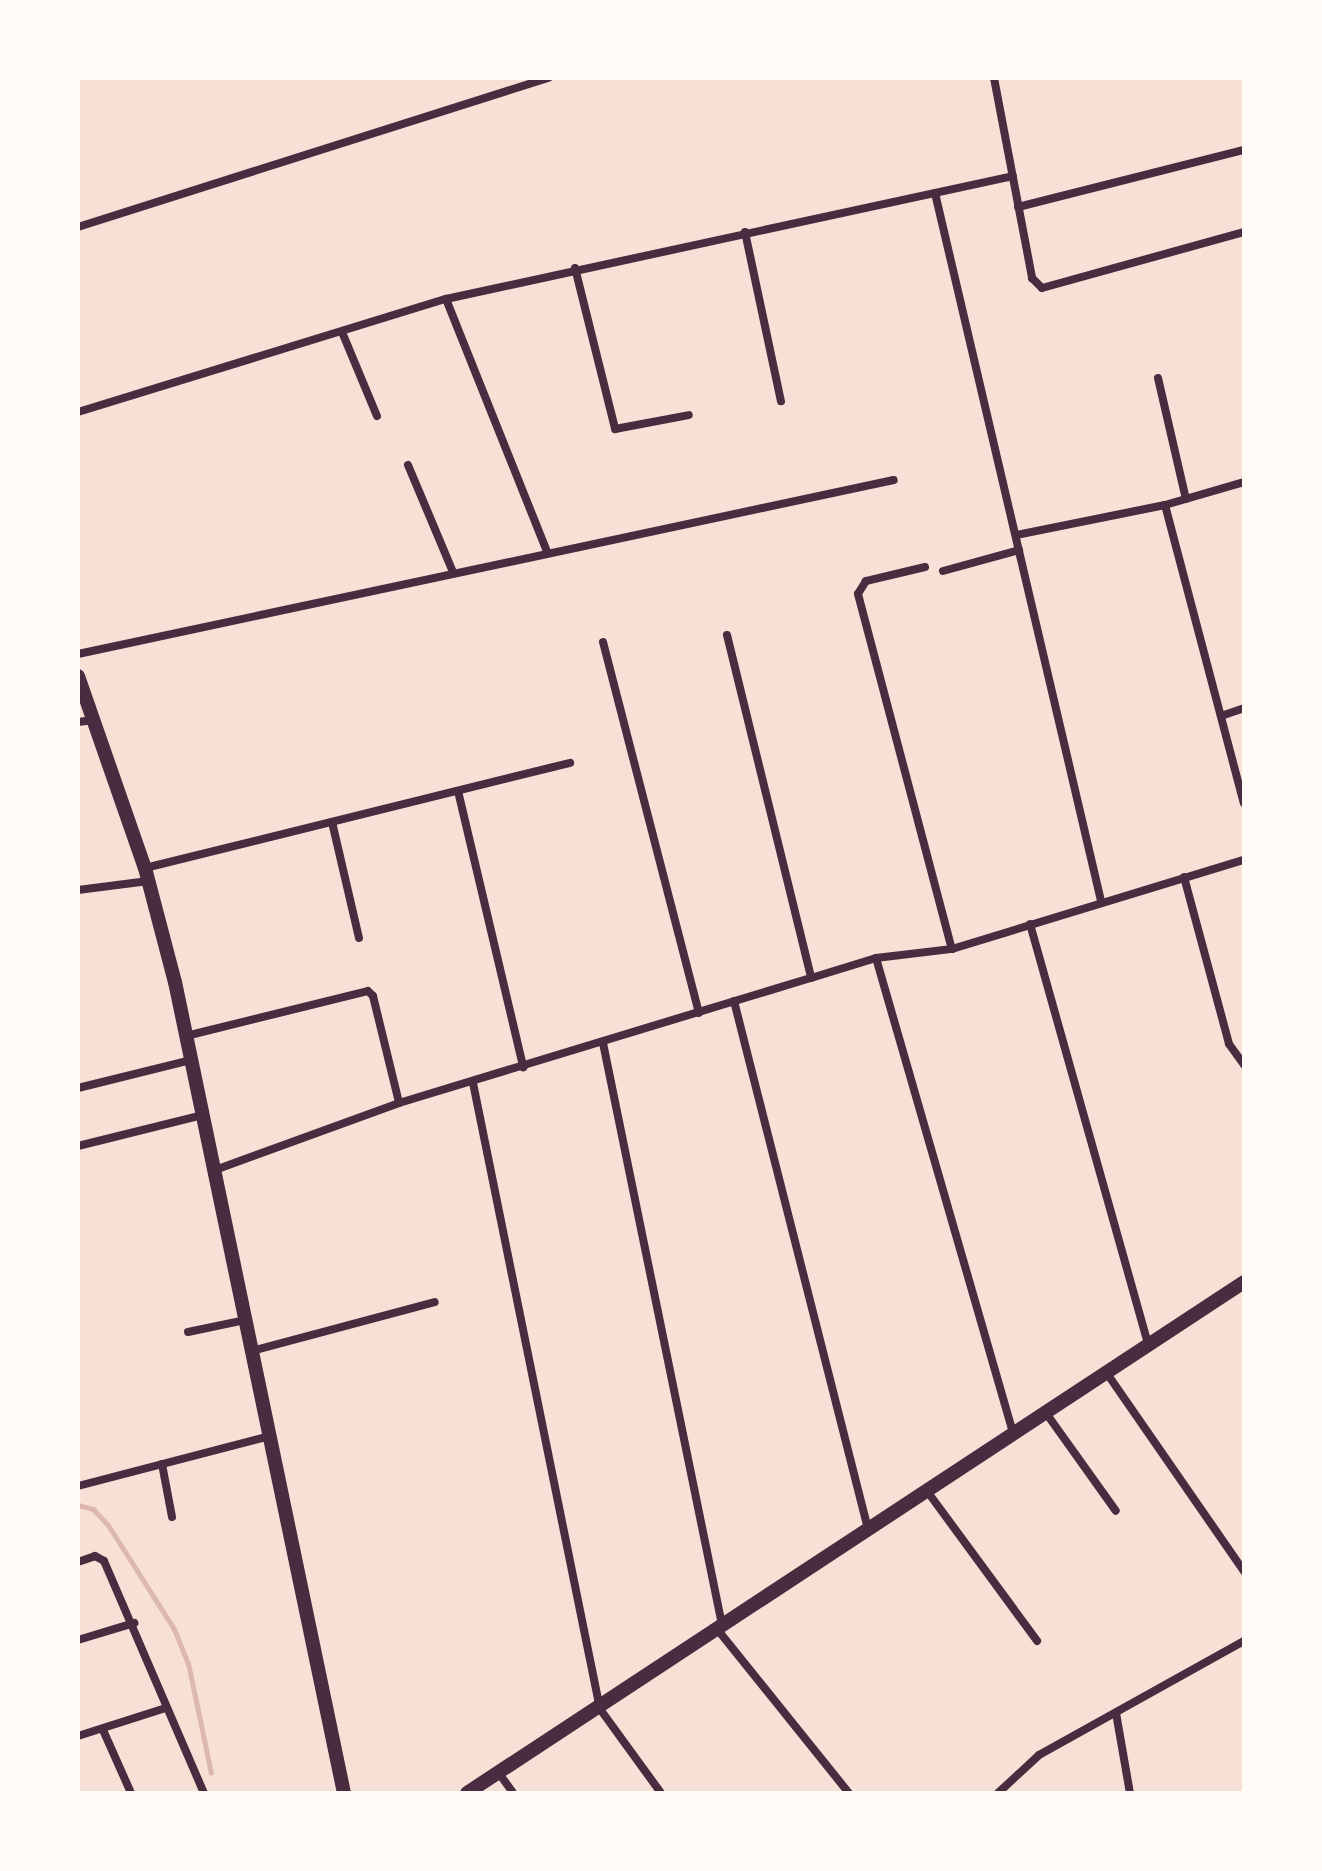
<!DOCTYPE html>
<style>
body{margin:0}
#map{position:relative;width:1322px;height:1871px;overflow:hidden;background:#f7e1d7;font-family:Raleway,sans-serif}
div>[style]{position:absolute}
.stream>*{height:5px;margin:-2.5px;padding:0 2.5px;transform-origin:2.5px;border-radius:2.5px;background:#dcb8b0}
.minor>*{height:8px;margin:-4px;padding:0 4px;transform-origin:4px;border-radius:4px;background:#4a2c40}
.tertiary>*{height:14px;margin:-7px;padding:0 7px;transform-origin:7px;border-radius:7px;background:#4a2c40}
span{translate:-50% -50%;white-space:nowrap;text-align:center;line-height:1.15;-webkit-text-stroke:8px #fffaf5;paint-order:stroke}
.frame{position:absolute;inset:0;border:80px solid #fffaf5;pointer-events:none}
</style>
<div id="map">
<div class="stream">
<i style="left:78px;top:1505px;width:16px;rotate:15deg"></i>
<i style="left:93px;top:1509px;width:22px;rotate:47deg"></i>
<i style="left:108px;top:1525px;width:123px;rotate:57.6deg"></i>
<i style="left:174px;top:1629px;width:37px;rotate:68deg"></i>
<i style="left:188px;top:1663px;width:112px;rotate:78.2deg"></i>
</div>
<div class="minor">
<i style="left:994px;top:78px;width:204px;rotate:79.2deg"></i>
<i style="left:1032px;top:278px;width:14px;rotate:45deg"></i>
<i style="left:1042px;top:288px;width:210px;rotate:-15.5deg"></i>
<i style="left:935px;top:193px;width:727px;rotate:76.8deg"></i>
<i style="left:1018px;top:207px;width:233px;rotate:-14.2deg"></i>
<i style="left:78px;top:227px;width:494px;rotate:-17.6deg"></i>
<i style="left:745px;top:232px;width:173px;rotate:78deg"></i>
<i style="left:575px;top:268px;width:166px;rotate:76deg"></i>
<i style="left:615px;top:429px;width:75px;rotate:-10.7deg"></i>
<i style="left:446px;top:299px;width:272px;rotate:68.2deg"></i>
<i style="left:342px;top:332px;width:91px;rotate:67.4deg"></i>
<i style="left:1158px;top:378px;width:124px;rotate:77deg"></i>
<i style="left:78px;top:412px;width:385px;rotate:-17.1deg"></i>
<i style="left:446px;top:299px;width:580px;rotate:-12.24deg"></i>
<i style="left:408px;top:465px;width:116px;rotate:67.2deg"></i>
<i style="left:1165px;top:505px;width:308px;rotate:75.2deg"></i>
<i style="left:1016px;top:535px;width:152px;rotate:-11.4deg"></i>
<i style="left:1165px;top:505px;width:82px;rotate:-16.2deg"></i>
<i style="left:925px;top:567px;width:61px;rotate:166.7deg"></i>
<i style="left:866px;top:581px;width:15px;rotate:122deg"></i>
<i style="left:858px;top:594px;width:367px;rotate:75.2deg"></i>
<i style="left:943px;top:571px;width:79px;rotate:-15.4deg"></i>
<i style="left:727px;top:635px;width:353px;rotate:76.2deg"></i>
<i style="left:603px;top:642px;width:383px;rotate:75.5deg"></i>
<i style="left:78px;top:654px;width:834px;rotate:-12.04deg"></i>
<i style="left:1221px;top:716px;width:24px;rotate:-19deg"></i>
<i style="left:78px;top:722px;width:16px;rotate:-7deg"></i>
<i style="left:458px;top:791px;width:284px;rotate:76.7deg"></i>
<i style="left:332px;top:822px;width:119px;rotate:76.9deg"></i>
<i style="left:145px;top:868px;width:438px;rotate:-13.9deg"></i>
<i style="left:1184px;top:877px;width:173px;rotate:74.9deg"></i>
<i style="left:1229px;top:1044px;width:26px;rotate:54deg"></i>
<i style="left:78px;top:890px;width:71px;rotate:-7.3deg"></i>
<i style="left:1030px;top:924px;width:436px;rotate:74.3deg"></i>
<i style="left:876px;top:958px;width:495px;rotate:73.9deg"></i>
<i style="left:734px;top:1001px;width:545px;rotate:75.76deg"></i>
<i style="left:186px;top:1036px;width:187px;rotate:-13.9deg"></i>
<i style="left:368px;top:991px;width:7px;rotate:45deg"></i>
<i style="left:373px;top:996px;width:110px;rotate:76.3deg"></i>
<i style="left:603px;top:1043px;width:594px;rotate:78.44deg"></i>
<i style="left:473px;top:1083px;width:639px;rotate:78.53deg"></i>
<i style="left:600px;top:1709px;width:104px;rotate:54deg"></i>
<i style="left:78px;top:1088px;width:116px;rotate:-13.9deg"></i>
<i style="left:78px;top:1146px;width:128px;rotate:-14deg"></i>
<i style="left:215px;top:1170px;width:196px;rotate:-20deg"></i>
<i style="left:399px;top:1103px;width:431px;rotate:-16.9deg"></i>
<i style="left:811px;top:978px;width:68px;rotate:-17.1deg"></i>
<i style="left:876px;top:958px;width:77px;rotate:-6.8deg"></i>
<i style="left:952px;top:949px;width:305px;rotate:-17deg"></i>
<i style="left:188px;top:1332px;width:58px;rotate:-11.9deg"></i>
<i style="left:252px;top:1351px;width:189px;rotate:-15deg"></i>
<i style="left:1106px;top:1372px;width:242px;rotate:55.3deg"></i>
<i style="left:1046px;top:1413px;width:120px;rotate:54.5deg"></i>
<i style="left:162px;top:1464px;width:54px;rotate:79.3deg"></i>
<i style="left:78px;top:1486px;width:198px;rotate:-14.6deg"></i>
<i style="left:927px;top:1491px;width:186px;rotate:53.7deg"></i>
<i style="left:78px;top:1562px;width:18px;rotate:-19deg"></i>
<i style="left:95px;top:1556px;width:10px;rotate:29deg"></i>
<i style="left:104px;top:1561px;width:253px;rotate:66.7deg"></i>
<i style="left:717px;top:1629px;width:211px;rotate:51.2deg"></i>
<i style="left:78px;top:1640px;width:59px;rotate:-16.9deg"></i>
<i style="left:1116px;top:1713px;width:81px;rotate:80.1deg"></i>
<i style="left:103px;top:1730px;width:69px;rotate:66deg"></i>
<i style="left:78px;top:1736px;width:92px;rotate:-17.7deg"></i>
<i style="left:498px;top:1772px;width:26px;rotate:54deg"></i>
<i style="left:998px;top:1793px;width:56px;rotate:-42.8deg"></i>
<i style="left:1039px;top:1755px;width:235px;rotate:-29.1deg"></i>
</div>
<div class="tertiary">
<i style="left:78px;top:676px;width:203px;rotate:70.8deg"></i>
<i style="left:145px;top:868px;width:118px;rotate:75.3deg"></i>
<i style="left:175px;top:982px;width:828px;rotate:78.23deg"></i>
<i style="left:467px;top:1793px;width:930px;rotate:-33.33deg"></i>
</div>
<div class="frame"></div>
</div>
